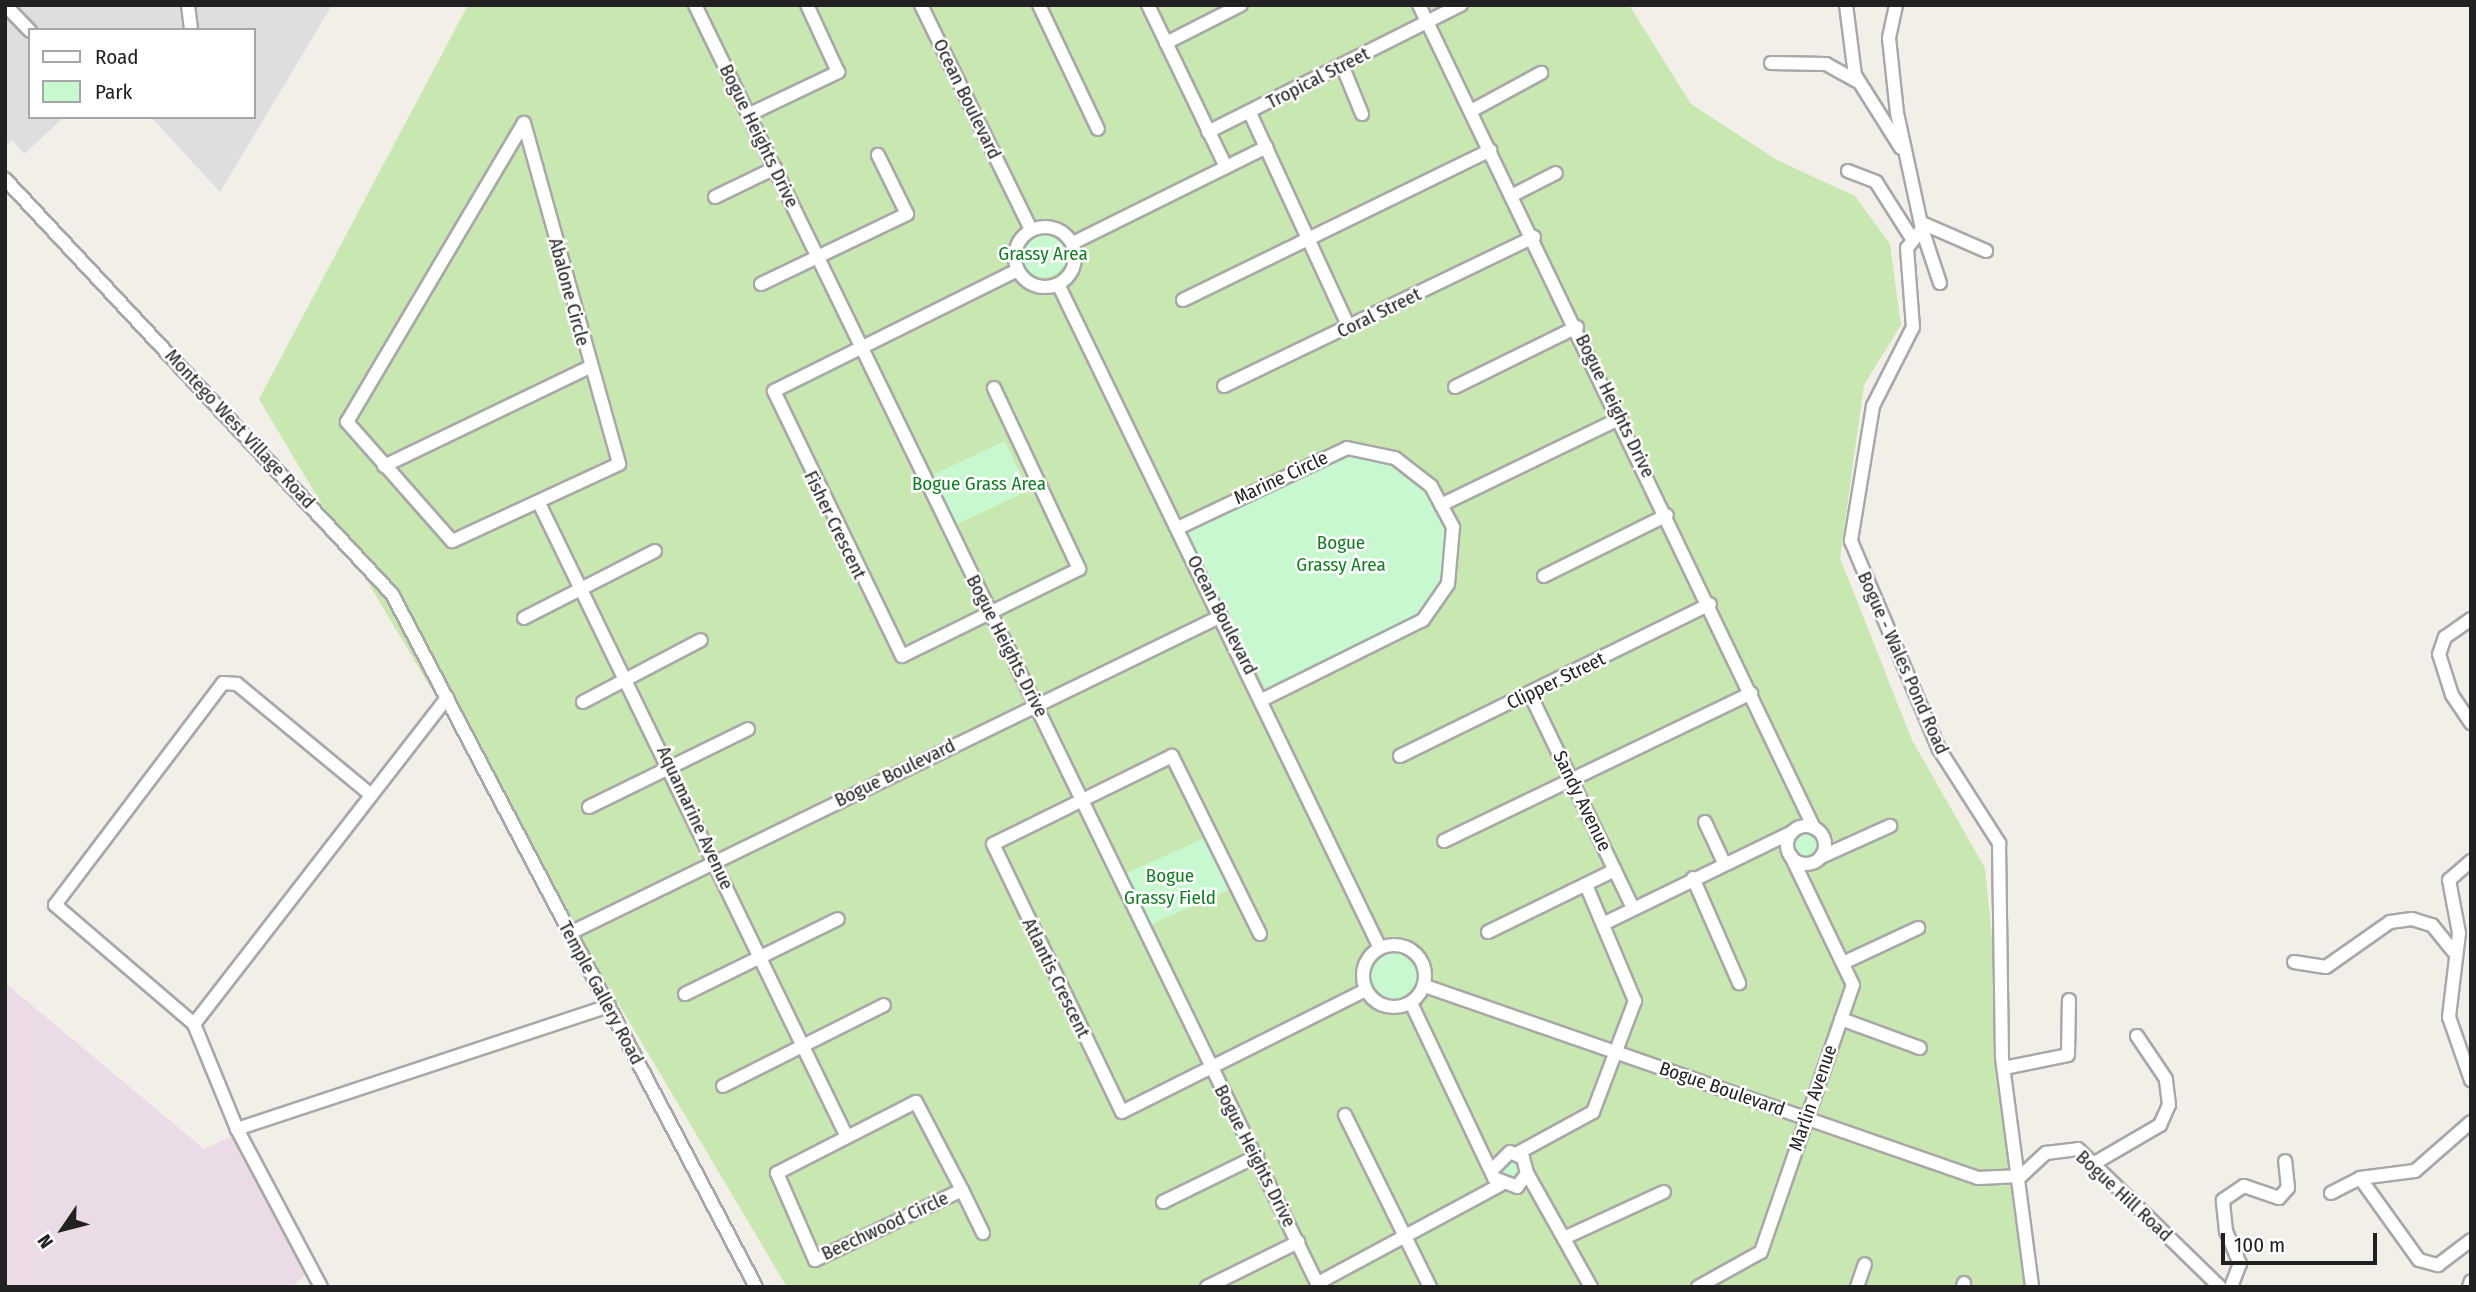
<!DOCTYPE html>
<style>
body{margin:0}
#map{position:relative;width:2476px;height:1292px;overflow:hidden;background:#f1efe8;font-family:"Fira Sans Condensed",sans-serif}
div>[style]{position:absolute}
.residential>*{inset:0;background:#dfdede}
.industrial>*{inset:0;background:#eadbe6}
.grass>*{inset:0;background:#c9e8b1}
.park>*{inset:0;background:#c8f8cf;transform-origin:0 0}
.round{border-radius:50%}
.roads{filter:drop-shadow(2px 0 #a8a8a8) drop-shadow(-2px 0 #a8a8a8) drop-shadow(0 2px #a8a8a8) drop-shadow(0 -2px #a8a8a8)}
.minor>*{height:12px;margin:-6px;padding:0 6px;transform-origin:6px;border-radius:6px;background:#fff}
.minor>.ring{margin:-6px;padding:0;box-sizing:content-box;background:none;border:12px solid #fff;border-radius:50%}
span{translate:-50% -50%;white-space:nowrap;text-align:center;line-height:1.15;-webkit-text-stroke:5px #fff;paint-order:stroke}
.street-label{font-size:19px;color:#212121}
.park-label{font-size:19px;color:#107e20}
.frame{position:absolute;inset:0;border:7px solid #212121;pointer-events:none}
.legend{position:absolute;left:28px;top:28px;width:228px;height:91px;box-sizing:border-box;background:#fff;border:2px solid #a6a6a6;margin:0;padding:9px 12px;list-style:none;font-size:21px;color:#212121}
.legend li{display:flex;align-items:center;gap:14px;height:35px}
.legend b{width:35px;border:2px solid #a6a6a6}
.north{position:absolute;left:28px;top:1194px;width:70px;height:70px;-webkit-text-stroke:5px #fff;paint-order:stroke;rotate:235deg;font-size:19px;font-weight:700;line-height:28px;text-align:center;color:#212121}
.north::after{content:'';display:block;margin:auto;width:24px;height:32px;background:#212121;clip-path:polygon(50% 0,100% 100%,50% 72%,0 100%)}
.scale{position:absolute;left:2221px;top:1233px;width:156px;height:32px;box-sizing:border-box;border:4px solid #212121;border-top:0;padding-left:9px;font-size:21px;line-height:24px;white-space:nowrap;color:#212121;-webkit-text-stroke:5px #fff;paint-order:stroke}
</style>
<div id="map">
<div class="residential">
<i style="clip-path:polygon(5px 5px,332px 5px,220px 192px,151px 117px,254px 117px,254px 30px,30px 30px,30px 117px,64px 117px,24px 154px,12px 140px,5px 146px)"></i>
</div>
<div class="industrial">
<i style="clip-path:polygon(5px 983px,204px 1149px,233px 1136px,306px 1274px,291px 1287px,5px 1287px)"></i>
</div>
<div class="grass">
<i style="clip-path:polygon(468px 5px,1629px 5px,1691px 104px,1777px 160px,1855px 196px,1890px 244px,1901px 325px,1864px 385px,1840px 558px,1912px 740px,1985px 868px,2027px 1287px,787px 1287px,259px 399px)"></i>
</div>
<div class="park">
<i class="round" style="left:1020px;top:229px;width:48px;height:48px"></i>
<i style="left:1005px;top:441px;width:55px;height:82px;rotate:65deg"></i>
<i style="clip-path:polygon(1346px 454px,1392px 462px,1426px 489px,1446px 529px,1443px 584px,1418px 617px,1267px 692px,1186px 530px)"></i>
<i class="round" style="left:1789px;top:827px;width:36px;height:36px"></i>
<i style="left:1205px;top:838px;width:57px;height:88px;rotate:66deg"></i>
<i class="round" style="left:1364px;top:946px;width:60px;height:60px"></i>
<i style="clip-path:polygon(1501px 1154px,1521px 1159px,1523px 1181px,1496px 1178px)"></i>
</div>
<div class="roads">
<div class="minor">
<i style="left:5px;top:5px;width:36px;rotate:46deg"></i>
<i style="left:188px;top:5px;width:25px;rotate:83deg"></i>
<i style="left:695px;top:5px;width:1426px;rotate:64.05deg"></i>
<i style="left:921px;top:5px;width:250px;rotate:63.9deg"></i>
<i style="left:1039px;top:5px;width:137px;rotate:64.6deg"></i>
<i style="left:1148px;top:5px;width:180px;rotate:64.3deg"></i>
<i style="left:1419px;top:5px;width:913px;rotate:64.36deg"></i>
<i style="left:1846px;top:5px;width:71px;rotate:82.7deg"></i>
<i style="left:1855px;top:75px;width:86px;rotate:57.8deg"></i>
<i style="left:1896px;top:5px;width:34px;rotate:102deg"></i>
<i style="left:1889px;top:38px;width:75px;rotate:83.9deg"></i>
<i style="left:1897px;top:113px;width:119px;rotate:77.8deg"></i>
<i style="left:1922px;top:229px;width:24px;rotate:128deg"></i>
<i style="left:1907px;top:248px;width:79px;rotate:85.7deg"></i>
<i style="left:1913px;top:327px;width:89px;rotate:116.9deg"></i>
<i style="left:1873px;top:406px;width:137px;rotate:99.3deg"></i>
<i style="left:1851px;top:541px;width:226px;rotate:67.1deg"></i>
<i style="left:1939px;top:749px;width:112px;rotate:57.4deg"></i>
<i style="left:1999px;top:843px;width:215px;rotate:89.2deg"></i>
<i style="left:2002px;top:1058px;width:231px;rotate:82.5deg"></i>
<i style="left:1166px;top:43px;width:84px;rotate:-26.9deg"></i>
<i style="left:1771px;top:63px;width:55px;rotate:1deg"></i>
<i style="left:1826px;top:64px;width:35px;rotate:29deg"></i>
<i style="left:1342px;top:65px;width:53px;rotate:67.8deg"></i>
<i style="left:1471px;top:111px;width:80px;rotate:-28.5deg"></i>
<i style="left:1250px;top:113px;width:236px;rotate:65.2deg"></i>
<i style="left:750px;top:114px;width:98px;rotate:-25.5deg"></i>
<i style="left:838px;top:72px;width:74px;rotate:-114.8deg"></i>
<i style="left:524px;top:123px;width:354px;rotate:74.4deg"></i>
<i style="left:619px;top:464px;width:184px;rotate:155.2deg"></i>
<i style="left:452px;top:541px;width:159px;rotate:-131.4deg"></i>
<i style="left:347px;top:422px;width:347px;rotate:-59.4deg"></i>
<i style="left:1208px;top:132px;width:283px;rotate:-26.7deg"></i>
<i style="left:1848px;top:171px;width:30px;rotate:21deg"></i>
<i style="left:1876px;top:182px;width:69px;rotate:57.5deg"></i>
<i style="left:5px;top:179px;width:567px;rotate:47deg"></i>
<i style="left:392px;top:594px;width:783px;rotate:62.29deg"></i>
<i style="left:1513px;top:195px;width:48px;rotate:-27.1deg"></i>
<i style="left:715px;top:197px;width:67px;rotate:-25.8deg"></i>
<i style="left:1922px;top:223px;width:70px;rotate:23.6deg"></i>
<i class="ring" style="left:1015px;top:227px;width:48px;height:48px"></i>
<i style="left:1922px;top:229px;width:57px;rotate:71.6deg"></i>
<i style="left:1073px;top:243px;width:216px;rotate:-26.4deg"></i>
<i style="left:761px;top:284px;width:162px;rotate:-25.6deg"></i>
<i style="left:907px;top:214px;width:66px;rotate:-116.2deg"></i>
<i style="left:1058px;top:284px;width:738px;rotate:64.13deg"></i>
<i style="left:1183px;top:300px;width:342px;rotate:-26deg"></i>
<i style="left:1224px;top:386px;width:344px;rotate:-25.7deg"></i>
<i style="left:1455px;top:387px;width:136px;rotate:-26.2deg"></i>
<i style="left:994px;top:388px;width:200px;rotate:64.8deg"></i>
<i style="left:1079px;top:569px;width:197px;rotate:153.8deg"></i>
<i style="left:902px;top:656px;width:294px;rotate:-115.8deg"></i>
<i style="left:774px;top:391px;width:272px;rotate:-26.4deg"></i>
<i style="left:384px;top:466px;width:229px;rotate:-25.7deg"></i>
<i style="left:539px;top:503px;width:703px;rotate:64.09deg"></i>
<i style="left:1441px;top:505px;width:200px;rotate:-25.8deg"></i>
<i style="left:1178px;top:528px;width:187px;rotate:-25.3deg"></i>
<i style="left:1347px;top:448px;width:49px;rotate:11.8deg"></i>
<i style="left:1395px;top:458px;width:46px;rotate:37.9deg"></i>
<i style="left:1431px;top:486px;width:47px;rotate:61.8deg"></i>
<i style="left:1453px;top:527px;width:57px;rotate:95deg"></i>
<i style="left:1448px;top:584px;width:44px;rotate:124.8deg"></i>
<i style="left:1423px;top:620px;width:178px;rotate:153.6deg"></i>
<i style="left:1544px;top:576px;width:137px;rotate:-26.4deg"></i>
<i style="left:524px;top:618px;width:147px;rotate:-27.1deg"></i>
<i style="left:2471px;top:619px;width:32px;rotate:145deg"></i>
<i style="left:2445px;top:637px;width:18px;rotate:109deg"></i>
<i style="left:2439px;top:654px;width:43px;rotate:72.4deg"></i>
<i style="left:2452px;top:695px;width:34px;rotate:56deg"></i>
<i style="left:1530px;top:694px;width:237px;rotate:64.3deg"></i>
<i style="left:583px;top:702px;width:133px;rotate:-27.7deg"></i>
<i style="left:1400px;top:756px;width:345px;rotate:-26.1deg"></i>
<i style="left:589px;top:807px;width:177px;rotate:-26.1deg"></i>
<i style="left:1705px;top:822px;width:45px;rotate:65.1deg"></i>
<i class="ring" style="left:1787px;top:826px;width:26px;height:26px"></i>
<i style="left:1444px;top:841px;width:341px;rotate:-25.7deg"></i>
<i style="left:1821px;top:857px;width:76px;rotate:-24.2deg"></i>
<i style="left:2471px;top:861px;width:29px;rotate:139deg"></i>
<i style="left:2449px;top:880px;width:54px;rotate:79.3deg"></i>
<i style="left:2459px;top:933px;width:85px;rotate:96.8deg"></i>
<i style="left:2449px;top:1017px;width:67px;rotate:70.8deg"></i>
<i style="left:1693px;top:878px;width:115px;rotate:66.3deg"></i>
<i style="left:1605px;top:923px;width:208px;rotate:-25.9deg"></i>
<i style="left:1488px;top:932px;width:141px;rotate:-26deg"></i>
<i style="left:570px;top:933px;width:724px;rotate:-25.96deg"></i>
<i style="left:1260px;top:934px;width:199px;rotate:-116.3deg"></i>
<i style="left:1172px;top:756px;width:199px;rotate:153.8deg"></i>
<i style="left:993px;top:844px;width:297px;rotate:64.3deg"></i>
<i style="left:1122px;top:1112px;width:273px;rotate:-26.6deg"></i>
<i class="ring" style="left:1363px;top:945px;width:50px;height:50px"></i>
<i style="left:2294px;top:962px;width:32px;rotate:9deg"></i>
<i style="left:2326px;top:967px;width:78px;rotate:-35.1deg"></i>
<i style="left:2390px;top:922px;width:22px;rotate:-8deg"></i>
<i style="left:2412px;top:919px;width:21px;rotate:17deg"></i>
<i style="left:2432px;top:925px;width:38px;rotate:51deg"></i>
<i style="left:1843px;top:963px;width:83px;rotate:-25deg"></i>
<i style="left:1425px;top:986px;width:585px;rotate:19.15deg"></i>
<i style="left:1978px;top:1178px;width:43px;rotate:-2.7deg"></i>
<i style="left:685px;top:994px;width:170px;rotate:-26.1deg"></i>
<i style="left:1411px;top:1003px;width:194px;rotate:64.6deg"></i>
<i style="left:1494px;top:1178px;width:25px;rotate:21deg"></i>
<i style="left:1517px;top:1187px;width:17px;rotate:-54deg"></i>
<i style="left:1527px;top:1173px;width:16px;rotate:-105deg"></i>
<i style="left:1523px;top:1158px;width:14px;rotate:-155deg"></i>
<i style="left:1510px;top:1152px;width:25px;rotate:135deg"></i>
<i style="left:1841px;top:1019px;width:84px;rotate:20.2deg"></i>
<i style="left:194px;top:1024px;width:413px;rotate:-52.2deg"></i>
<i style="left:2004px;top:1068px;width:65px;rotate:-11.5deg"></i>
<i style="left:2068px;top:1055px;width:55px;rotate:-89deg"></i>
<i style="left:723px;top:1086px;width:180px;rotate:-26.7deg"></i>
<i style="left:916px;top:1102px;width:99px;rotate:62.4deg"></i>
<i style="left:962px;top:1190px;width:163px;rotate:154.5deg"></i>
<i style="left:815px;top:1260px;width:95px;rotate:-113.6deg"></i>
<i style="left:777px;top:1173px;width:156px;rotate:-27.1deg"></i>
<i style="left:1345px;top:1115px;width:192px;rotate:63.7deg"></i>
<i style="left:237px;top:1129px;width:392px;rotate:-18.3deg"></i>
<i style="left:1516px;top:1154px;width:88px;rotate:-28.6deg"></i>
<i style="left:1593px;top:1112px;width:119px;rotate:-69.3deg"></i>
<i style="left:1635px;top:1001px;width:126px;rotate:-112.9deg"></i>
<i style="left:2093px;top:1164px;width:78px;rotate:-30.2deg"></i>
<i style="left:2160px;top:1125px;width:22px;rotate:-66deg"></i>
<i style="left:2169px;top:1105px;width:26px;rotate:-97deg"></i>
<i style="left:2166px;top:1079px;width:52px;rotate:-124deg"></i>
<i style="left:1527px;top:1173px;width:131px;rotate:60.7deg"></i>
<i style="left:2021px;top:1176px;width:34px;rotate:-43deg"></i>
<i style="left:2046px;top:1153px;width:32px;rotate:-7deg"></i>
<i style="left:2078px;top:1149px;width:198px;rotate:44.2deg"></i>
<i style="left:2360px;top:1178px;width:101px;rotate:54.3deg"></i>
<i style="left:2419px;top:1260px;width:20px;rotate:15deg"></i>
<i style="left:2438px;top:1265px;width:41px;rotate:-37.1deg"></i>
<i style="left:962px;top:1190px;width:48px;rotate:64deg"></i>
<i style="left:2331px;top:1193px;width:33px;rotate:-27deg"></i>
<i style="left:2360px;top:1178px;width:55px;rotate:-7.3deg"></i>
<i style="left:2415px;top:1171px;width:74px;rotate:-41.2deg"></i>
<i style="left:1163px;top:1202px;width:105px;rotate:-26.1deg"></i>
<i style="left:1564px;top:1238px;width:110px;rotate:-24.7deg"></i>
<i style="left:1318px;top:1283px;width:207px;rotate:-28.3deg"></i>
<i style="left:321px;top:1287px;width:179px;rotate:-118deg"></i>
<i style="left:237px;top:1129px;width:113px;rotate:-112.3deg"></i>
<i style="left:194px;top:1024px;width:183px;rotate:-139.4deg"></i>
<i style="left:55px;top:905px;width:278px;rotate:-52.9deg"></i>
<i style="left:223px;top:683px;width:14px;rotate:4deg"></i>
<i style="left:237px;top:684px;width:173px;rotate:39.6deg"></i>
<i style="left:1207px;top:1287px;width:102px;rotate:-26.3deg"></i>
<i style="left:1698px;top:1287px;width:72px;rotate:-29.1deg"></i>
<i style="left:1761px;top:1252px;width:282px;rotate:-71deg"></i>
<i style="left:1853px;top:985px;width:143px;rotate:-115.7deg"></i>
<i style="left:1857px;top:1287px;width:24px;rotate:-71deg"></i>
<i style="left:1963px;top:1287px;width:4px;rotate:-76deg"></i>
<i style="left:2231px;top:1287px;width:25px;rotate:-69deg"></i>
<i style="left:2240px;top:1264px;width:36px;rotate:-113deg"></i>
<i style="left:2226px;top:1231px;width:31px;rotate:-96deg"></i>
<i style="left:2223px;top:1200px;width:25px;rotate:-34deg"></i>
<i style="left:2244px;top:1186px;width:37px;rotate:19deg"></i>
<i style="left:2279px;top:1198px;width:13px;rotate:-48deg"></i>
<i style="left:2288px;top:1188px;width:27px;rotate:-96deg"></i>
<i style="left:2469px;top:1287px;width:6px;rotate:-72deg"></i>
</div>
</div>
<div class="street-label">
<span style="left:1318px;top:78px;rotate:-27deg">Tropical Street</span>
<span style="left:967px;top:99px;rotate:64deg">Ocean Boulevard</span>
<span style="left:759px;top:136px;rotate:64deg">Bogue Heights Drive</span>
<span style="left:569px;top:292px;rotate:75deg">Abalone Circle</span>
<span style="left:1379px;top:313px;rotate:-26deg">Coral Street</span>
<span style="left:1615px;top:406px;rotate:64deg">Bogue Heights Drive</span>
<span style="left:240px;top:429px;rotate:47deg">Montego West Village Road</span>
<span style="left:1281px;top:478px;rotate:-25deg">Marine Circle</span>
<span style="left:835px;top:525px;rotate:64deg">Fisher Crescent</span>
<span style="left:1222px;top:615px;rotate:63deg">Ocean Boulevard</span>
<span style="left:1007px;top:646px;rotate:63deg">Bogue Heights Drive</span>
<span style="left:1903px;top:663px;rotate:66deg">Bogue - Wales Pond Road</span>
<span style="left:1556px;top:681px;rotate:-26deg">Clipper Street</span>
<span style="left:895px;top:773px;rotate:-26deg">Bogue Boulevard</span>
<span style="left:1582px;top:801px;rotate:64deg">Sandy Avenue</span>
<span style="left:695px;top:818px;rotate:65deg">Aquamarine Avenue</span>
<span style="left:1056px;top:978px;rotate:64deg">Atlantis Crescent</span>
<span style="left:601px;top:993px;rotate:62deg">Temple Gallery Road</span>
<span style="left:1722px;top:1089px;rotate:19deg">Bogue Boulevard</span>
<span style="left:1813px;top:1098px;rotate:-71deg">Marlin Avenue</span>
<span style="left:1255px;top:1156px;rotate:63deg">Bogue Heights Drive</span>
<span style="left:2124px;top:1196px;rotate:43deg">Bogue Hill Road</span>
<span style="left:885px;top:1226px;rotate:-25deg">Beechwood Circle</span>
</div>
<div class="park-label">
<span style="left:1043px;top:254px">Grassy Area</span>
<span style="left:979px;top:484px">Bogue Grass Area</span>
<span style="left:1341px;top:554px">Bogue<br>Grassy Area</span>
<span style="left:1170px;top:887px">Bogue<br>Grassy Field</span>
</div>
<div class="frame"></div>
<ul class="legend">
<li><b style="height:9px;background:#fff"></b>Road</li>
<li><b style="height:19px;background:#c8f8cf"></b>Park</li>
</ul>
<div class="north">N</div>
<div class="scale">100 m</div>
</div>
